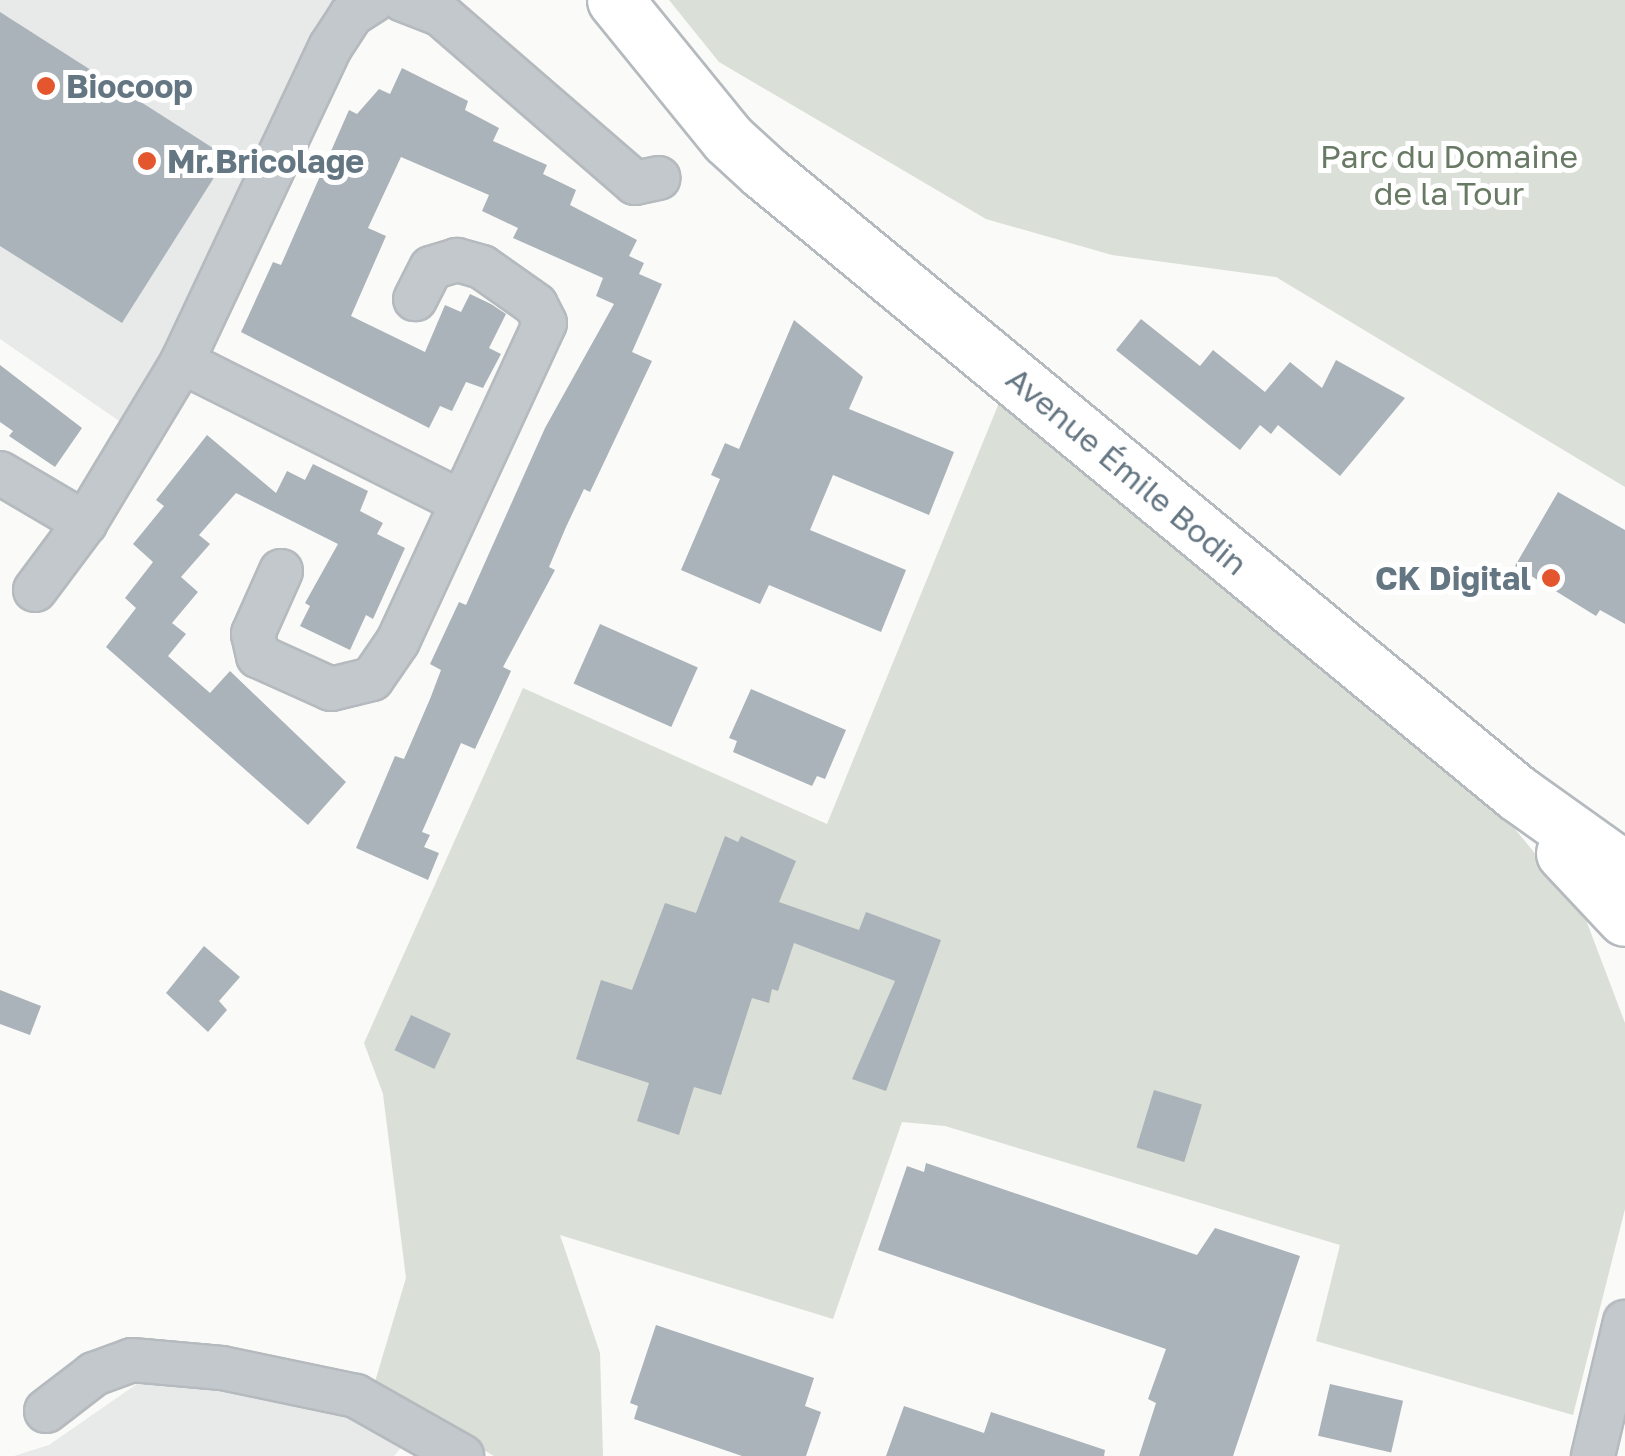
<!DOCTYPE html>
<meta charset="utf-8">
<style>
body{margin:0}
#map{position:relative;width:1625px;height:1456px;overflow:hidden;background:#fafaf8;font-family:"Golos Text",sans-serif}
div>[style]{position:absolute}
.built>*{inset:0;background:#e8e9e9}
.green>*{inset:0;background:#dadfd7}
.building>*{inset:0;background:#aab3b9;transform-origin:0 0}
.roads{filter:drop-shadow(2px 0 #b5babe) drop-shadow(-2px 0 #b5babe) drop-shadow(0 2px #b5babe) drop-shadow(0 -2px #b5babe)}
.minor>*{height:42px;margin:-21px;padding:0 21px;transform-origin:21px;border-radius:21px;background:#c3c8cc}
.major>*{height:55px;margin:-27.5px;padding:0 27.5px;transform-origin:27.5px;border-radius:27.5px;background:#fff}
.dots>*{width:28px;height:28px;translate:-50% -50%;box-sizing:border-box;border:5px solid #fff;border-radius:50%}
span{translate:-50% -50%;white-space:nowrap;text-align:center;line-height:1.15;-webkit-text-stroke:10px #fff;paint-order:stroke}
.poi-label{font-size:32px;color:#657683;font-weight:700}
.left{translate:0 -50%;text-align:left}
.right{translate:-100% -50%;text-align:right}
.park-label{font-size:32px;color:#687a64}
.street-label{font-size:32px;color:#657683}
</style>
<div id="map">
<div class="built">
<i style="clip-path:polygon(0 0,345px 0,273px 119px,128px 427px,0 339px)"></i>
<i style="clip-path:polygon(144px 1379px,284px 1393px,412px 1435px,394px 1456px,14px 1456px,49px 1445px)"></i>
</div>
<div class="green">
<i style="clip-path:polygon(669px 0,1625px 0,1625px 487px,1276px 277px,1112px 255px,986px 219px,719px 62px)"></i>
<i style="clip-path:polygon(1001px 398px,1501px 812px,1583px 912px,1625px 1023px,1625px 1209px,1573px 1415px,1316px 1341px,1340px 1245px,945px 1126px,902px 1122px,833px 1319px,560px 1235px,600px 1353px,603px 1456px,494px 1456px,374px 1385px,406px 1278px,383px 1094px,364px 1043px,523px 688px,827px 824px)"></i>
</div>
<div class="building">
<i style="clip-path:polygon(0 12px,227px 157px,122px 323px,0 246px)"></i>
<i style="clip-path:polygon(402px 68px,468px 101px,465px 110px,499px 128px,493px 141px,547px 165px,543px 174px,576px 190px,570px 205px,637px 240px,629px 256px,644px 263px,639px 274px,662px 284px,632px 352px,652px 361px,590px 492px,584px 489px,566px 527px,549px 567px,555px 570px,503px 667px,511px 671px,475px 749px,461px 743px,422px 832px,430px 835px,424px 847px,439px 853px,428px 880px,356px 848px,395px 756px,404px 759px,430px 699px,441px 670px,430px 664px,459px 602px,466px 605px,545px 428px,614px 304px,596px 296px,603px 278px,513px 238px,518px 228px,482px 211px,489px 195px,401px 157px,368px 228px,386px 236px,351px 316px,425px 352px,445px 305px,461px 312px,470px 294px,491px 304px,506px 314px,489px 348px,501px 354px,483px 388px,466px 382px,452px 411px,440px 406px,429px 428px,241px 332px,273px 262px,281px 265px,349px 110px,357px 114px,379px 89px,390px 94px)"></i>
<i style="clip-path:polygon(1141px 319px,1200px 366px,1213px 350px,1265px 392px,1290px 362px,1322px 388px,1336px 360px,1405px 398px,1340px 476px,1278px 425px,1271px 434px,1260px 425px,1240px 450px,1116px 350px)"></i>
<i style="clip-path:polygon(794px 320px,863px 377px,849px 409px,954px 452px,929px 515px,833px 475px,810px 530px,906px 570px,881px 632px,769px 585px,760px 604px,681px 570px,720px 479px,711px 475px,725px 443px,739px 449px)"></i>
<i style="clip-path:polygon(0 365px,82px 428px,55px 467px,9px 436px,13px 431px,0 422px)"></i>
<i style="clip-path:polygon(207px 435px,276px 493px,287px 471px,305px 480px,313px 464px,368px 491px,360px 511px,383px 523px,377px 534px,405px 548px,373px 619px,366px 615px,350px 650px,300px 626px,310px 606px,305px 603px,338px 544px,236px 493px,199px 535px,210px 544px,181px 577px,198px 592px,172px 623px,186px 634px,168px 656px,210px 693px,230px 671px,346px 782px,308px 825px,106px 647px,136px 608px,125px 598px,153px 562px,133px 544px,164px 506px,156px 500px)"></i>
<i style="clip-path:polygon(1558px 492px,1625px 530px,1625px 624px,1600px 610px,1596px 616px,1515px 566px)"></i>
<i style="left:600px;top:624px;width:107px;height:65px;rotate:24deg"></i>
<i style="clip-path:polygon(751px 689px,846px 730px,825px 779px,817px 776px,812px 786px,733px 752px,737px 741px,729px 738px)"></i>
<i style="clip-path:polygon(725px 836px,738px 842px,741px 836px,796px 861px,779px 902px,859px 930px,866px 912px,941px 940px,886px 1091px,852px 1079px,895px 981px,794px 943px,778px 991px,772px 989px,769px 1003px,752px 998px,721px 1095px,694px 1087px,679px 1135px,637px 1121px,649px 1083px,576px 1059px,601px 980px,632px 990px,665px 903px,696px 913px)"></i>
<i style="clip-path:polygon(204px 946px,240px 977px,219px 1001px,227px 1010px,208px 1032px,166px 993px)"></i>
<i style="clip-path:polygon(0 990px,41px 1006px,30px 1035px,0 1024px)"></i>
<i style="left:411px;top:1015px;width:44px;height:39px;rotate:25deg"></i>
<i style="left:1154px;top:1090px;width:50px;height:60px;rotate:17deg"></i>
<i style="clip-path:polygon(926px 1163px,1197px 1255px,1215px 1228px,1300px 1256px,1233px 1456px,1139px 1456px,1156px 1403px,1148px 1399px,1166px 1349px,878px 1250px,907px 1166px,924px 1172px)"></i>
<i style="clip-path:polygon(656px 1325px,814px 1378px,805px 1406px,821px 1412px,806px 1456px,742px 1456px,634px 1419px,638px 1406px,630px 1403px)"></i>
<i style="left:1330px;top:1384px;width:75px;height:53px;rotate:13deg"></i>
<i style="clip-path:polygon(904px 1406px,984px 1433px,991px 1412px,1105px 1450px,1104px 1456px,886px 1456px)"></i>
</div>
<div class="roads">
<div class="minor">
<i style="left:403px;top:0;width:40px;rotate:21deg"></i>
<i style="left:440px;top:14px;width:258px;rotate:40.9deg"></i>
<i style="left:635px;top:183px;width:24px;rotate:-12deg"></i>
<i style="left:182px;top:362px;width:311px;rotate:26.6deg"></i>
<i style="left:0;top:473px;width:99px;rotate:30.5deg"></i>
<i style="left:281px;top:571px;width:69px;rotate:114deg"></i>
<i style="left:253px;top:634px;width:23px;rotate:77deg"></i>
<i style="left:258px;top:656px;width:80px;rotate:24.3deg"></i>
<i style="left:331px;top:689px;width:42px;rotate:-13.7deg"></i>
<i style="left:372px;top:679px;width:46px;rotate:-55.6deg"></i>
<i style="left:398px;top:641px;width:350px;rotate:-65.2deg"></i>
<i style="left:545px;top:323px;width:20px;rotate:-117deg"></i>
<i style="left:536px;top:305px;width:66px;rotate:-144.9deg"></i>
<i style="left:482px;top:267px;width:26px;rotate:-164deg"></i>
<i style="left:457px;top:260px;width:27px;rotate:163deg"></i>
<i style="left:431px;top:268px;width:35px;rotate:117deg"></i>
<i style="left:35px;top:590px;width:84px;rotate:-53.3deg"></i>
<i style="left:85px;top:523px;width:188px;rotate:-58.9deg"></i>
<i style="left:182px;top:362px;width:349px;rotate:-64.8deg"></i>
<i style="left:331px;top:46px;width:37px;rotate:-57deg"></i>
<i style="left:351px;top:15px;width:27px;rotate:-33deg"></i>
<i style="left:46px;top:1411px;width:61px;rotate:-37.6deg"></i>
<i style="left:94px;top:1374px;width:40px;rotate:-20.2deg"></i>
<i style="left:132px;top:1360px;width:90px;rotate:5.1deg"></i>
<i style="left:222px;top:1368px;width:137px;rotate:11.8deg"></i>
<i style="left:356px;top:1396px;width:122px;rotate:29.5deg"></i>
<i style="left:1593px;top:1456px;width:138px;rotate:-76.6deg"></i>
</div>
<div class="major">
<i style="left:615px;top:0;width:179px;rotate:50.9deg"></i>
<i style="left:728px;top:139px;width:49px;rotate:42.5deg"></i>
<i style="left:764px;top:172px;width:976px;rotate:39.51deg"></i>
<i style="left:1517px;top:793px;width:133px;rotate:35.5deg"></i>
<i style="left:1564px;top:853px;width:89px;rotate:46.8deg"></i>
</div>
</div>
<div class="dots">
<i style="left:46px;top:86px;background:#e4572e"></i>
<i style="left:147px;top:161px;background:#e4572e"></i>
<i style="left:1551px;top:578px;background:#e4572e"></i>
</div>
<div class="poi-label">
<span class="left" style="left:66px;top:86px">Biocoop</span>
<span class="left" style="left:167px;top:161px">Mr.Bricolage</span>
<span class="right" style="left:1531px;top:578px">CK Digital</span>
</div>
<div class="park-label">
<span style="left:1449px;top:175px">Parc du Domaine<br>de la Tour</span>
</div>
<div class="street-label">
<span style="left:1127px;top:471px;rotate:40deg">Avenue Émile Bodin</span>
</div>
</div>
